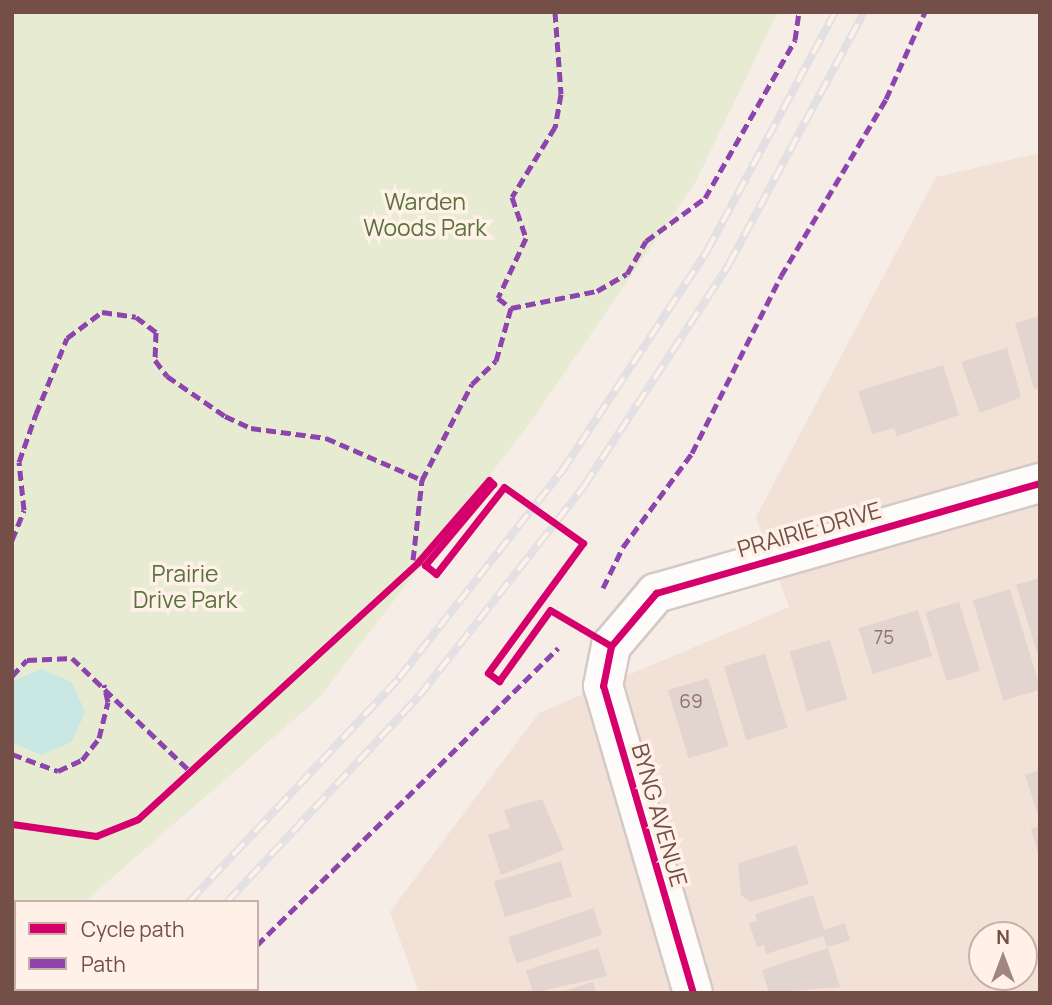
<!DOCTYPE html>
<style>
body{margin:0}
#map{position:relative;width:1052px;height:1005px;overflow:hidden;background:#f6ede7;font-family:Manrope,sans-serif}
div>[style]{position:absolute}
.residential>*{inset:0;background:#f2e1d7}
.green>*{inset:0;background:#e6ebd2}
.water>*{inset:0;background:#c9e8e4}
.building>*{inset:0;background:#e2d4cf;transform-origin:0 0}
.roads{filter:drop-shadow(2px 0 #d4c9c5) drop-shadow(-2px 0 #d4c9c5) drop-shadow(0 2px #d4c9c5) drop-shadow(0 -2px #d4c9c5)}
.minor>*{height:38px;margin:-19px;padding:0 19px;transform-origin:19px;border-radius:19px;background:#fefcfb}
.rail>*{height:8px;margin-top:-4px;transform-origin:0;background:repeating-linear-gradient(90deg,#fff1e7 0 16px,#e3e0e4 0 32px);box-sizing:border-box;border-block:2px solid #e3e0e4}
.quiet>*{height:5px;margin-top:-2.5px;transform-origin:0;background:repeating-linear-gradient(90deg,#8e44ad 0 10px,transparent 0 15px)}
.cycleway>*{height:7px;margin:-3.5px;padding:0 3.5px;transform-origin:3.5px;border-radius:3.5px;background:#d6006c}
span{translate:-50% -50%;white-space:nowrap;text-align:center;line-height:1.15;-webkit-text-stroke:7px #fff1e7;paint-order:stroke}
.number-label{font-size:19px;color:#90726c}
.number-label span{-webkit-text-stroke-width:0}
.park-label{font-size:23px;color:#58743d}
.street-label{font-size:23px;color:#734f48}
.frame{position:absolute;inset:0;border:14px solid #734f48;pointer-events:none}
.legend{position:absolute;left:14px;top:900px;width:245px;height:91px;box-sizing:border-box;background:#fff1e7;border:2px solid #c7b0a7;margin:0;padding:9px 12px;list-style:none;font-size:21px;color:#734f48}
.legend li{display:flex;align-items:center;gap:14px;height:35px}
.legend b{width:35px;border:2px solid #c7b0a7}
.north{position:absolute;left:968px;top:921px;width:70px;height:70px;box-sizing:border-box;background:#fff1e7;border:2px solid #c7b0a7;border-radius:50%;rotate:0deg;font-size:19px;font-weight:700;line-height:28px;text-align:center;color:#734f48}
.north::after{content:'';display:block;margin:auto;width:24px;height:32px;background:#a18680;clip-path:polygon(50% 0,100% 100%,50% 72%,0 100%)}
</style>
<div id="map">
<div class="residential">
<i style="clip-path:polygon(evenodd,1040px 153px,1040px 993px,419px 993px,390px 912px,539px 713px,789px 607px,756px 517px,936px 177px,1040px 153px,982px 935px,1024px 935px,1024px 977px,982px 977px,982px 935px)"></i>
</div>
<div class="green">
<i style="clip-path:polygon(12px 12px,778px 12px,695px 183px,534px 417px,320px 697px,84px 902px,16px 902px,12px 961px)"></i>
</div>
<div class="water">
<i style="clip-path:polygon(42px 669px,72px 682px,85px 712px,72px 742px,42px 755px,12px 743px,12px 681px)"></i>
</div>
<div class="building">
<i style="clip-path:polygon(1040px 316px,1040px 388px,1034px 389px,1015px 323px)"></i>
<i style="clip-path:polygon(1007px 348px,1021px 397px,980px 413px,961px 362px)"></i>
<i style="clip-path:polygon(943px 365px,959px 415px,897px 436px,894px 428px,872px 434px,858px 391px)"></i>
<i style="clip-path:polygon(1040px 578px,1040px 658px,1039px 658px,1016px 585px)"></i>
<i style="left:1010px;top:589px;width:105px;height:39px;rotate:73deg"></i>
<i style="left:959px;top:602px;width:72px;height:35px;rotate:73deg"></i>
<i style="left:918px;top:610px;width:48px;height:62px;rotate:73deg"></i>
<i style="left:830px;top:640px;width:62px;height:42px;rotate:74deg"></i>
<i style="left:765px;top:654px;width:77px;height:43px;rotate:73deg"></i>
<i style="left:708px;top:678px;width:71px;height:42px;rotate:73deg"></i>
<i style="clip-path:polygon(1040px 770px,1040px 818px,1039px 818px,1025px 775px)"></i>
<i style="clip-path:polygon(542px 799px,564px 850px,501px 875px,488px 835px,510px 828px,504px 810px)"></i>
<i style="clip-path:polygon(1040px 826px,1040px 857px,1039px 857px,1031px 829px)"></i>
<i style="clip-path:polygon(796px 845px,809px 884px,750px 902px,741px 895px,738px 863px)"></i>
<i style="left:561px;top:861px;width:37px;height:70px;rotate:73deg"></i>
<i style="clip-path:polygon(813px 895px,824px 930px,845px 923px,850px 940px,827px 947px,823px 936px,766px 954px,764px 945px,757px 947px,749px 923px,757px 921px,755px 914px)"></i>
<i style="left:593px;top:908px;width:28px;height:90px;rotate:71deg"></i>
<i style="clip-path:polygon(598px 948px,607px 976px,533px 993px,526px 970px)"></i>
<i style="clip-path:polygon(828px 948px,840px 987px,769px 993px,762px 970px)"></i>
<i style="clip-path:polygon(593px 982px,596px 993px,562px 993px,561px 992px)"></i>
</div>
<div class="roads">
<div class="minor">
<i style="left:693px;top:993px;width:320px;rotate:-106.3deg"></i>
<i style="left:603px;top:686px;width:41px;rotate:-78.7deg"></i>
<i style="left:611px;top:646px;width:70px;rotate:-49.7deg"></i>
<i style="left:656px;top:593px;width:399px;rotate:-16deg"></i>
</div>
</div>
<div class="rail">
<i style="left:189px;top:902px;width:307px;rotate:-46.8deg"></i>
<i style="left:399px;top:678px;width:263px;rotate:-51.8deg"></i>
<i style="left:562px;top:471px;width:263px;rotate:-56.6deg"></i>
<i style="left:707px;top:251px;width:271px;rotate:-61.8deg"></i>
<i style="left:227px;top:902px;width:282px;rotate:-47deg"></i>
<i style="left:419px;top:696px;width:267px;rotate:-51.8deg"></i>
<i style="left:584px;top:486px;width:265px;rotate:-56.8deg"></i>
<i style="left:729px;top:264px;width:286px;rotate:-61.8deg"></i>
<i style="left:90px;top:993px;width:6px;rotate:-45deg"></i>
<i style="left:130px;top:993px;width:6px;rotate:-45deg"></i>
</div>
<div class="quiet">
<i style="left:555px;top:12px;width:82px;rotate:85.8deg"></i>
<i style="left:561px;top:94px;width:34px;rotate:100deg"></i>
<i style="left:555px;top:127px;width:82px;rotate:121.6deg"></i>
<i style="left:512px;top:197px;width:43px;rotate:71.1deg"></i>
<i style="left:526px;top:238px;width:66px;rotate:115deg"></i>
<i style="left:498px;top:298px;width:16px;rotate:38deg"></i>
<i style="left:511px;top:308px;width:88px;rotate:-11.2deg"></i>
<i style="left:597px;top:291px;width:34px;rotate:-30deg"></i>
<i style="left:627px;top:274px;width:38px;rotate:-60deg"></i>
<i style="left:646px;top:241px;width:73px;rotate:-36.1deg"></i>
<i style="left:705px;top:198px;width:182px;rotate:-60.3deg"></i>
<i style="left:795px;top:40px;width:28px;rotate:-82deg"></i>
<i style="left:12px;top:540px;width:32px;rotate:-68deg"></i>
<i style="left:24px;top:510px;width:48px;rotate:-95.9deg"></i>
<i style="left:19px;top:462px;width:51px;rotate:-70.5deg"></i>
<i style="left:36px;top:414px;width:82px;rotate:-67.8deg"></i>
<i style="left:67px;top:338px;width:44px;rotate:-36.6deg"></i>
<i style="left:102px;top:312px;width:34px;rotate:8deg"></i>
<i style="left:136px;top:317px;width:25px;rotate:37deg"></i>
<i style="left:156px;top:332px;width:28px;rotate:92deg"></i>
<i style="left:155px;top:360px;width:20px;rotate:53deg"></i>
<i style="left:167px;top:376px;width:70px;rotate:34.6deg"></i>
<i style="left:225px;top:416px;width:29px;rotate:25deg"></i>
<i style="left:251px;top:428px;width:76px;rotate:7.6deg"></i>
<i style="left:326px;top:438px;width:105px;rotate:23.6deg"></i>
<i style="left:413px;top:560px;width:81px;rotate:-83.6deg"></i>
<i style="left:422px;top:480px;width:108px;rotate:-62.5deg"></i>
<i style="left:472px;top:384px;width:33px;rotate:-44deg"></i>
<i style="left:496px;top:361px;width:55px;rotate:-74.2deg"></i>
<i style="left:603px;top:588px;width:46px;rotate:-64deg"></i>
<i style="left:623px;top:547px;width:117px;rotate:-53.7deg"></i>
<i style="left:692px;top:453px;width:198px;rotate:-63.3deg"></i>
<i style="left:781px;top:276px;width:206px;rotate:-59.3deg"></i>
<i style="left:886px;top:99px;width:95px;rotate:-65.9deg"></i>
<i style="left:12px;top:676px;width:22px;rotate:-47deg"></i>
<i style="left:27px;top:660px;width:45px;rotate:-2.5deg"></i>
<i style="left:72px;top:658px;width:163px;rotate:43.8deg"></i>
<i style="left:12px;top:754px;width:49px;rotate:20.3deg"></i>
<i style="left:58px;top:771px;width:26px;rotate:-25deg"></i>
<i style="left:82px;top:760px;width:28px;rotate:-52deg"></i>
<i style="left:99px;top:738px;width:37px;rotate:-76deg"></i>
<i style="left:108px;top:702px;width:18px;rotate:-103deg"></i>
<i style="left:257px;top:945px;width:423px;rotate:-44.6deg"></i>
<i style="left:212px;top:993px;width:6px;rotate:-45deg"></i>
</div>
<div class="cycleway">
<i style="left:12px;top:824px;width:85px;rotate:8.1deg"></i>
<i style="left:96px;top:836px;width:45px;rotate:-22deg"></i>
<i style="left:138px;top:819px;width:380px;rotate:-42.5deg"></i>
<i style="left:418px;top:562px;width:108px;rotate:-49.1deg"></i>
<i style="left:489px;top:480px;width:6px;rotate:45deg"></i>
<i style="left:493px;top:484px;width:106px;rotate:130deg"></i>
<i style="left:425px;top:565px;width:14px;rotate:39deg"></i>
<i style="left:436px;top:574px;width:110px;rotate:-52deg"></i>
<i style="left:504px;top:487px;width:97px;rotate:35.3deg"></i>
<i style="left:583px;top:543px;width:161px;rotate:126.2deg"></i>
<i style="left:488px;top:673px;width:14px;rotate:36deg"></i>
<i style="left:499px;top:681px;width:87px;rotate:-54.3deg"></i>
<i style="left:550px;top:610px;width:71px;rotate:30.5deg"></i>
<i style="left:693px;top:993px;width:320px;rotate:-106.3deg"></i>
<i style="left:603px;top:686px;width:41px;rotate:-78.7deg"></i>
<i style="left:611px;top:646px;width:70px;rotate:-49.7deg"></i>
<i style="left:656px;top:593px;width:399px;rotate:-16deg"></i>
</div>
<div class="number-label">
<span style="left:884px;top:638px">75</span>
<span style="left:691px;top:702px">69</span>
</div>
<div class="park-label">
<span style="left:425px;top:214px">Warden<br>Woods Park</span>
<span style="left:185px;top:586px">Prairie<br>Drive Park</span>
</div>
<div class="street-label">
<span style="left:809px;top:529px;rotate:-16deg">PRAIRIE DRIVE</span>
<span style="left:660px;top:815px;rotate:74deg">BYNG AVENUE</span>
</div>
<div class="frame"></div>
<ul class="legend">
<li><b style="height:9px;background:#d6006c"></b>Cycle path</li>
<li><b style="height:9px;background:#8e44ad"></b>Path</li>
</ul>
<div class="north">N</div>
</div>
